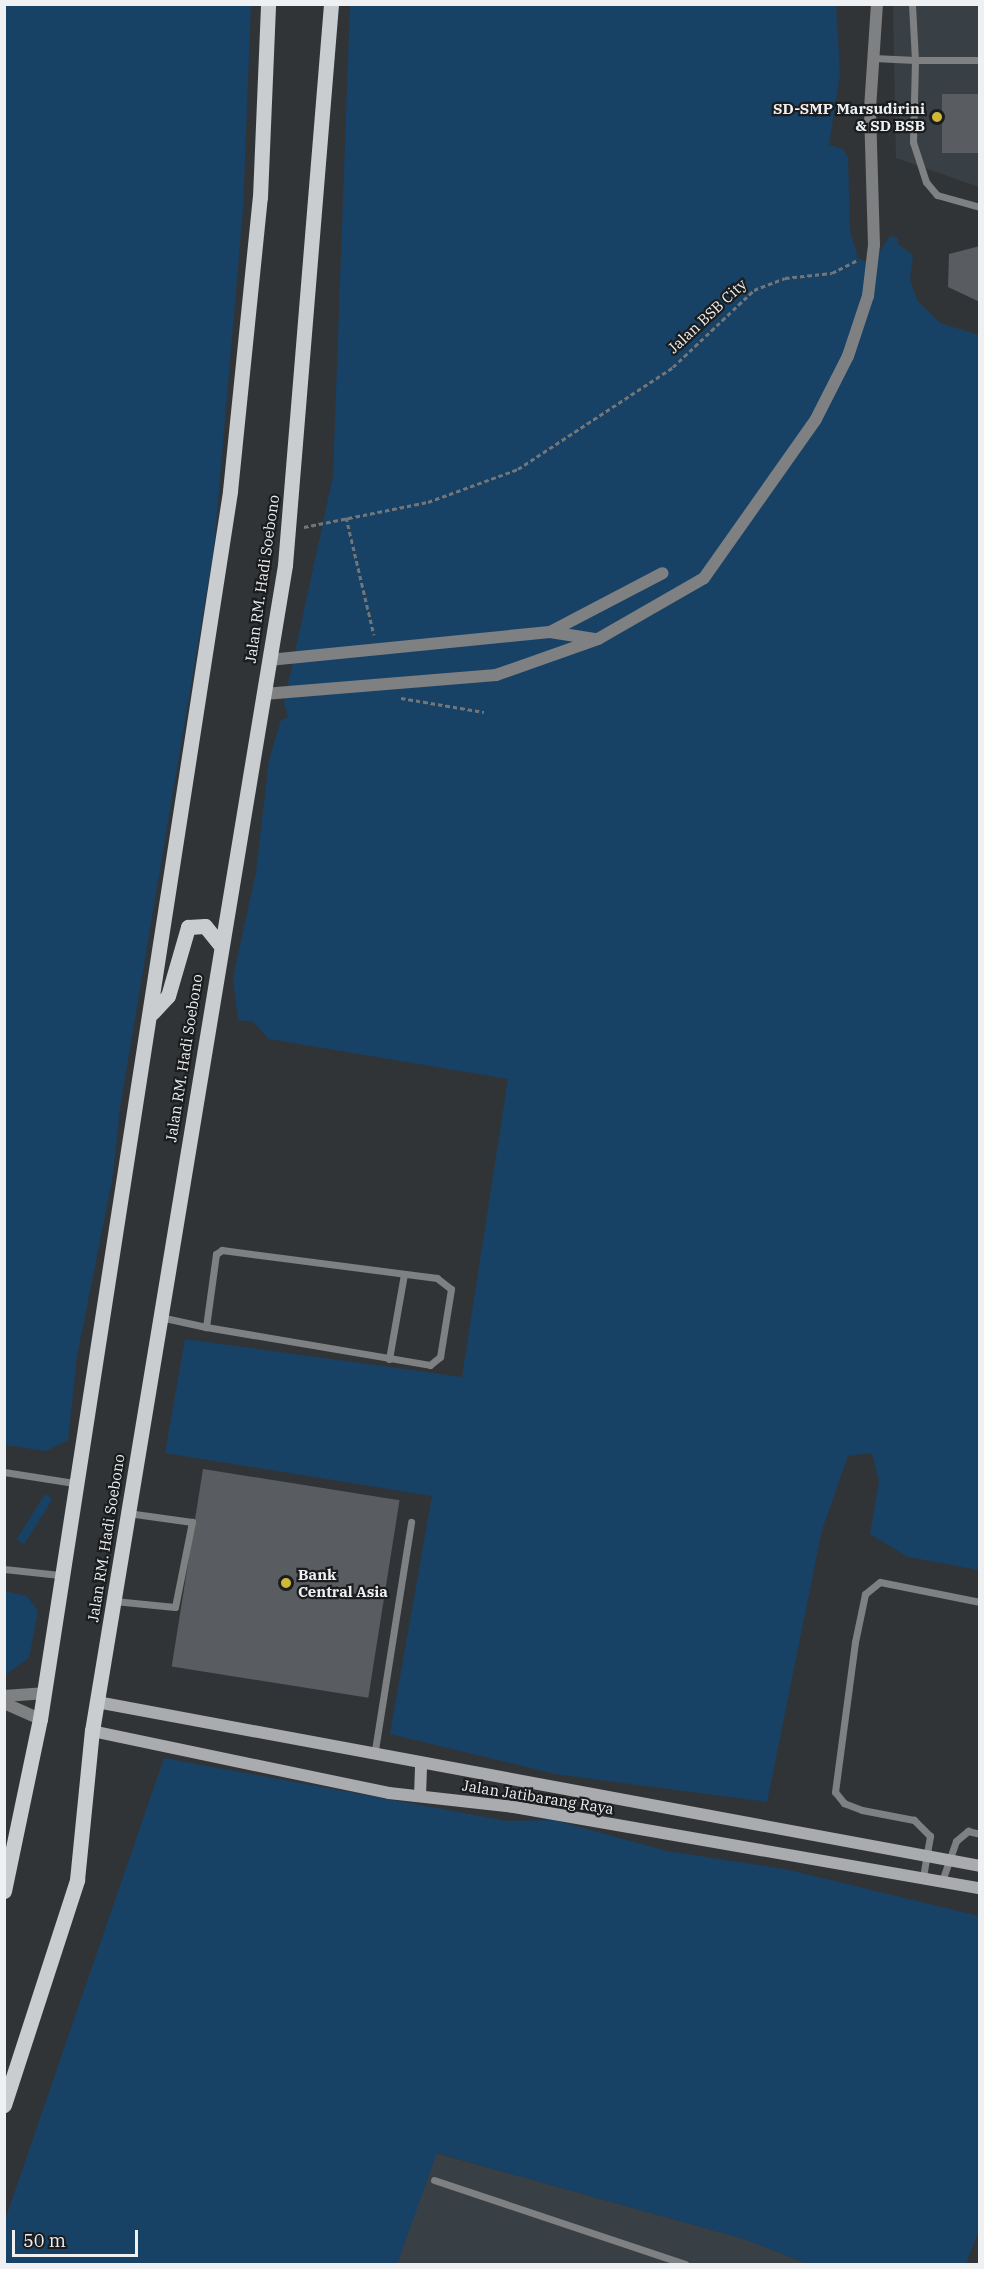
<!DOCTYPE html>
<style>
body{margin:0}
#map{position:relative;width:984px;height:2269px;overflow:hidden;background:#313437;font-family:"IBM Plex Serif",serif}
div>[style]{position:absolute}
.built>*{inset:0;background:#384046}
.green>*{inset:0;background:#184166;transform-origin:0 0}
.building>*{inset:0;background:#595d61;transform-origin:0 0}
.path>*{height:3px;margin-top:-1.5px;transform-origin:0;background:repeating-linear-gradient(90deg,#737678 0 4.5px,transparent 0 7.5px)}
.lane>*{height:7px;margin:-3.5px;padding:0 3.5px;transform-origin:3.5px;border-radius:3.5px;background:#7e8082}
.street>*{height:12px;margin:-6px;padding:0 6px;transform-origin:6px;border-radius:6px;background:#7e8082}
.secondary>*{height:12px;margin:-6px;padding:0 6px;transform-origin:6px;border-radius:6px;background:#a9abae}
.primary>*{height:15px;margin:-7.5px;padding:0 7.5px;transform-origin:7.5px;border-radius:7.5px;background:#c9cdd0}
.dots>*{width:16px;height:16px;translate:-50% -50%;box-sizing:border-box;border:3px solid #1a1c1d;border-radius:50%}
span{translate:-50% -50%;white-space:nowrap;text-align:center;line-height:1.15;-webkit-text-stroke:4.5px #1a1c1d;paint-order:stroke}
.poi-label{font-size:15px;color:#eef0f2;font-weight:700}
.right{translate:-100% -50%;text-align:right}
.left{translate:0 -50%;text-align:left}
.street-label{font-size:15px;color:#eef0f2}
.frame{position:absolute;inset:0;border:6px solid #eef0f2;pointer-events:none}
.scale{position:absolute;left:12px;top:2230px;width:126px;height:27px;box-sizing:border-box;border:3px solid #eef0f2;border-top:0;padding-left:8px;font-size:18px;line-height:21px;white-space:nowrap;color:#eef0f2;-webkit-text-stroke:4px #1a1c1d;paint-order:stroke}
</style>
<div id="map">
<div class="built">
<i style="clip-path:polygon(893px 5px,979px 5px,979px 187px,896px 158px)"></i>
<i style="clip-path:polygon(436px 2153px,744px 2239px,808px 2264px,397px 2264px)"></i>
</div>
<div class="green">
<i style="clip-path:polygon(5px 5px,251px 5px,243px 209px,214px 548px,120px 1108px,113px 1175px,77px 1356px,68px 1440px,46px 1451px,5px 1445px)"></i>
<i style="clip-path:polygon(350px 5px,836px 5px,840px 74px,829px 145px,843px 149px,848px 158px,850px 231px,858px 258px,872px 264px,890px 236px,898px 238px,898px 244px,913px 255px,910px 279px,917px 300px,940px 323px,979px 335px,979px 1570px,908px 1557px,870px 1534px,879px 1481px,872px 1453px,848px 1456px,822px 1530px,767px 1802px,555px 1774px,390px 1734px,432px 1496px,165px 1453px,185px 1339px,462px 1377px,508px 1079px,269px 1039px,253px 1022px,238px 1020px,233px 978px,256px 872px,269px 760px,281px 720px,288px 717px,284px 703px,333px 476px)"></i>
<i style="left:45px;top:1494px;width:9px;height:54px;rotate:32deg"></i>
<i style="clip-path:polygon(5px 1591px,27px 1596px,38px 1611px,29px 1658px,5px 1675px)"></i>
<i style="clip-path:polygon(164px 1758px,507px 1821px,553px 1820px,667px 1851px,789px 1870px,979px 1916px,980px 2227px,966px 2264px,808px 2264px,744px 2239px,437px 2153px,397px 2264px,5px 2264px,5px 2220px)"></i>
</div>
<div class="building">
<i style="left:980px;top:94px;width:59px;height:38px;rotate:90deg"></i>
<i style="clip-path:polygon(980px 246px,980px 302px,948px 287px,949px 254px)"></i>
<i style="left:203px;top:1469px;width:199px;height:200px;rotate:9deg"></i>
</div>
<div class="path">
<i style="left:346px;top:517px;width:121px;rotate:76.7deg"></i>
<i style="left:304px;top:527px;width:126px;rotate:-11.4deg"></i>
<i style="left:428px;top:502px;width:96px;rotate:-20.1deg"></i>
<i style="left:518px;top:469px;width:186px;rotate:-33.3deg"></i>
<i style="left:673px;top:367px;width:112px;rotate:-43.5deg"></i>
<i style="left:754px;top:290px;width:33px;rotate:-21deg"></i>
<i style="left:785px;top:278px;width:47px;rotate:-6.1deg"></i>
<i style="left:832px;top:273px;width:29px;rotate:-27deg"></i>
<i style="left:401px;top:698px;width:84px;rotate:9.6deg"></i>
</div>
<div class="lane">
<i style="left:874px;top:58px;width:41px;rotate:2.8deg"></i>
<i style="left:915px;top:60px;width:56px;rotate:-93.1deg"></i>
<i style="left:980px;top:60px;width:65px;rotate:180deg"></i>
<i style="left:915px;top:60px;width:82px;rotate:91.4deg"></i>
<i style="left:913px;top:142px;width:42px;rotate:72deg"></i>
<i style="left:926px;top:182px;width:17px;rotate:50deg"></i>
<i style="left:937px;top:195px;width:45px;rotate:15.6deg"></i>
<i style="left:160px;top:1317px;width:47px;rotate:12.3deg"></i>
<i style="left:206px;top:1327px;width:227px;rotate:9.6deg"></i>
<i style="left:430px;top:1365px;width:13px;rotate:-39deg"></i>
<i style="left:440px;top:1357px;width:69px;rotate:-80.8deg"></i>
<i style="left:451px;top:1289px;width:18px;rotate:-142deg"></i>
<i style="left:437px;top:1278px;width:217px;rotate:-172.6deg"></i>
<i style="left:222px;top:1250px;width:7px;rotate:146deg"></i>
<i style="left:216px;top:1254px;width:74px;rotate:97.8deg"></i>
<i style="left:389px;top:1359px;width:86px;rotate:-80deg"></i>
<i style="left:4px;top:1472px;width:71px;rotate:8.9deg"></i>
<i style="left:4px;top:1569px;width:56px;rotate:6.1deg"></i>
<i style="left:114px;top:1601px;width:61px;rotate:5.6deg"></i>
<i style="left:175px;top:1607px;width:87px;rotate:-78.7deg"></i>
<i style="left:192px;top:1522px;width:65px;rotate:-172deg"></i>
<i style="left:375px;top:1750px;width:231px;rotate:-81deg"></i>
<i style="left:923px;top:1877px;width:42px;rotate:-80.3deg"></i>
<i style="left:930px;top:1836px;width:23px;rotate:-135deg"></i>
<i style="left:914px;top:1820px;width:53px;rotate:-169.1deg"></i>
<i style="left:862px;top:1810px;width:19px;rotate:-159deg"></i>
<i style="left:844px;top:1803px;width:14px;rotate:-129deg"></i>
<i style="left:835px;top:1792px;width:151px;rotate:-82.4deg"></i>
<i style="left:855px;top:1642px;width:49px;rotate:-78.2deg"></i>
<i style="left:865px;top:1594px;width:19px;rotate:-39deg"></i>
<i style="left:880px;top:1582px;width:102px;rotate:11.3deg"></i>
<i style="left:942px;top:1881px;width:42px;rotate:-70.7deg"></i>
<i style="left:956px;top:1841px;width:16px;rotate:-40deg"></i>
<i style="left:968px;top:1831px;width:12px;rotate:14deg"></i>
<i style="left:434px;top:2180px;width:265px;rotate:18.5deg"></i>
</div>
<div class="street">
<i style="left:550px;top:632px;width:45px;rotate:9deg"></i>
<i style="left:269px;top:660px;width:282px;rotate:-5.7deg"></i>
<i style="left:550px;top:632px;width:127px;rotate:-27.6deg"></i>
<i style="left:264px;top:694px;width:233px;rotate:-4.7deg"></i>
<i style="left:496px;top:675px;width:108px;rotate:-19.4deg"></i>
<i style="left:598px;top:639px;width:122px;rotate:-29.9deg"></i>
<i style="left:704px;top:578px;width:194px;rotate:-54.8deg"></i>
<i style="left:816px;top:419px;width:71px;rotate:-63.1deg"></i>
<i style="left:848px;top:356px;width:63px;rotate:-71.6deg"></i>
<i style="left:868px;top:296px;width:51px;rotate:-83.3deg"></i>
<i style="left:874px;top:245px;width:136px;rotate:-91.7deg"></i>
<i style="left:870px;top:109px;width:105px;rotate:-86.2deg"></i>
<i style="left:4px;top:1696px;width:39px;rotate:-4deg"></i>
<i style="left:4px;top:1703px;width:39px;rotate:24deg"></i>
</div>
<div class="secondary">
<i style="left:97px;top:1702px;width:898px;rotate:10.52deg"></i>
<i style="left:92px;top:1731px;width:303px;rotate:11.8deg"></i>
<i style="left:389px;top:1793px;width:126px;rotate:6.4deg"></i>
<i style="left:514px;top:1807px;width:473px;rotate:9.9deg"></i>
<i style="left:420px;top:1796px;width:33px;rotate:-88deg"></i>
</div>
<div class="primary">
<i style="left:152px;top:1013px;width:23px;rotate:-47deg"></i>
<i style="left:168px;top:996px;width:72px;rotate:-73.8deg"></i>
<i style="left:188px;top:927px;width:17px;rotate:-3deg"></i>
<i style="left:205px;top:926px;width:26px;rotate:51deg"></i>
<i style="left:4px;top:1891px;width:176px;rotate:-78.2deg"></i>
<i style="left:40px;top:1719px;width:1243px;rotate:-81.2deg"></i>
<i style="left:230px;top:491px;width:296px;rotate:-84.2deg"></i>
<i style="left:260px;top:197px;width:193px;rotate:-87.6deg"></i>
<i style="left:4px;top:2105px;width:237px;rotate:-72deg"></i>
<i style="left:77px;top:1880px;width:150px;rotate:-84.3deg"></i>
<i style="left:92px;top:1731px;width:1182px;rotate:-80.6deg"></i>
<i style="left:285px;top:565px;width:563px;rotate:-85.31deg"></i>
</div>
<div class="dots">
<i style="left:937px;top:117px;background:#d0b837"></i>
<i style="left:286px;top:1583px;background:#d0b837"></i>
</div>
<div class="poi-label">
<span class="right" style="left:925px;top:117px">SD-SMP Marsudirini<br>&amp; SD BSB</span>
<span class="left" style="left:298px;top:1583px">Bank<br>Central Asia</span>
</div>
<div class="street-label">
<span style="left:707px;top:316px;rotate:-43deg">Jalan BSB City</span>
<span style="left:262px;top:579px;rotate:-82deg">Jalan RM. Hadi Soebono</span>
<span style="left:184px;top:1058px;rotate:-81deg">Jalan RM. Hadi Soebono</span>
<span style="left:106px;top:1538px;rotate:-81deg">Jalan RM. Hadi Soebono</span>
<span style="left:538px;top:1797px;rotate:9deg">Jalan Jatibarang Raya</span>
</div>
<div class="frame"></div>
<div class="scale">50 m</div>
</div>
